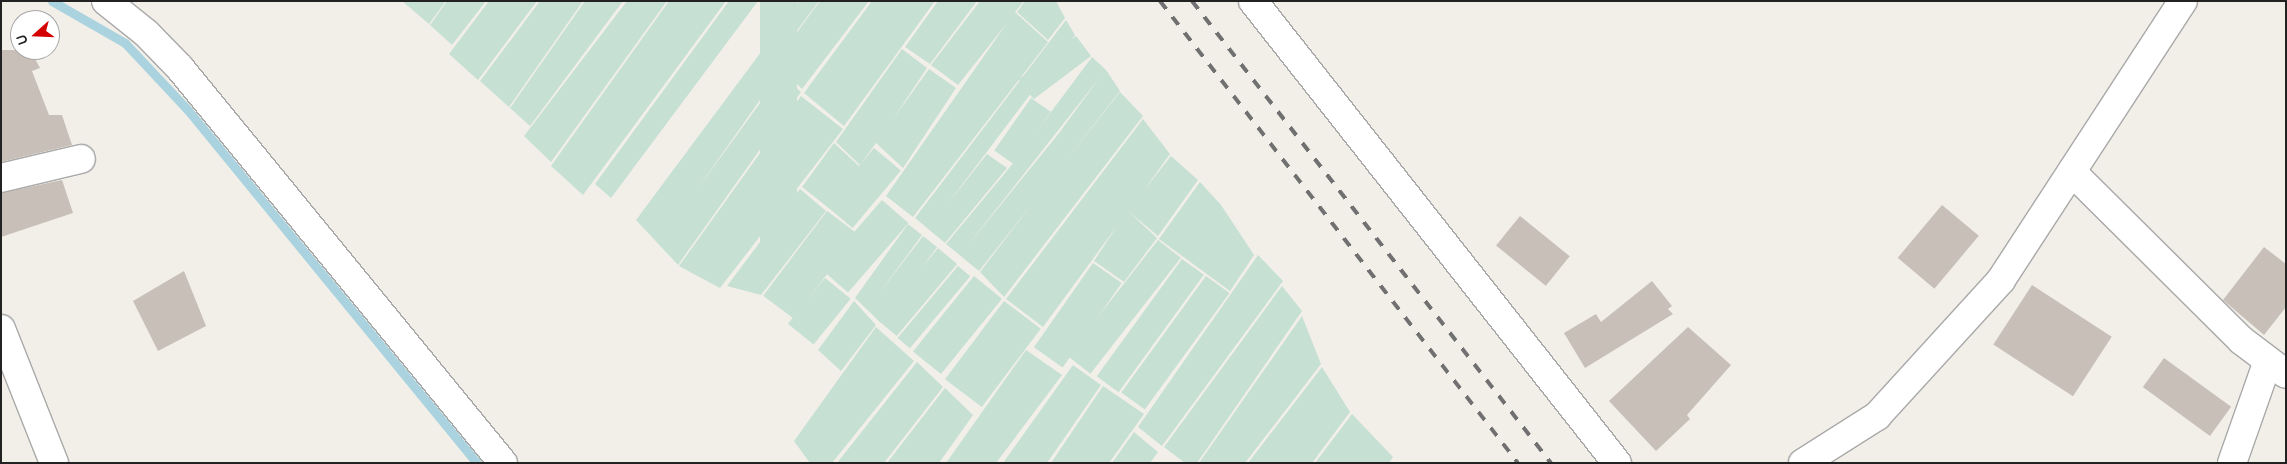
<!DOCTYPE html>
<style>
body{margin:0}
#map{position:relative;width:2287px;height:464px;overflow:hidden;background:#f2efe9;font-family:Quicksand,sans-serif}
div>[style]{position:absolute}
.wetland>*{inset:0;background:#c6e0d4;transform-origin:0 0}
.stream>*{height:9px;margin:-4.5px;padding:0 4.5px;transform-origin:4.5px;border-radius:4.5px;background:#aad3df}
.building>*{inset:0;background:#c7bfb8;transform-origin:0 0}
.roads{filter:drop-shadow(1px 0 #a9a9a9) drop-shadow(-1px 0 #a9a9a9) drop-shadow(0 1px #a9a9a9) drop-shadow(0 -1px #a9a9a9)}
.minor>*{height:28px;margin:-14px;padding:0 14px;transform-origin:14px;border-radius:14px;background:#fff}
.tertiary>*{height:28px;margin:-14px;padding:0 14px;transform-origin:14px;border-radius:14px;background:#fff}
.rail>*{height:4px;margin-top:-2px;transform-origin:0;background:repeating-linear-gradient(90deg,#707070 0 10px,transparent 0 20px)}
span{translate:-50% -50%;white-space:nowrap;text-align:center;line-height:1.15;-webkit-text-stroke:5px #fff;paint-order:stroke}
.frame{position:absolute;inset:0;border:2px solid #222;pointer-events:none}
.north{position:absolute;left:10px;top:10px;width:50px;height:50px;box-sizing:border-box;background:#fff;border:1px solid #a7a7a7;border-radius:50%;rotate:250deg;font-size:14px;font-weight:700;line-height:20px;text-align:center;color:#222}
.north::after{content:'';display:block;margin:auto;width:18px;height:22px;background:#d40000;clip-path:polygon(50% 0,100% 100%,50% 72%,0 100%)}
</style>
<div id="map">
<div class="wetland">
<i style="clip-path:polygon(402px 1px,446px 1px,429px 24px)"></i>
<i style="clip-path:polygon(447px 1px,486px 1px,452px 45px,430px 25px)"></i>
<i style="clip-path:polygon(489px 1px,537px 1px,478px 80px,449px 54px)"></i>
<i style="clip-path:polygon(540px 1px,583px 1px,509px 107px,480px 81px)"></i>
<i style="clip-path:polygon(585px 1px,623px 1px,530px 126px,510px 108px)"></i>
<i style="clip-path:polygon(627px 1px,667px 1px,551px 162px,524px 136px)"></i>
<i style="clip-path:polygon(669px 1px,726px 1px,583px 195px,551px 166px)"></i>
<i style="clip-path:polygon(729px 1px,758px 1px,611px 198px,595px 184px)"></i>
<i style="left:760px;top:1px;width:37px;height:246px"></i>
<i style="clip-path:polygon(799px 1px,819px 1px,772px 64px,779px 73px,696px 191px,781px 74px,801px 92px,678px 265px,636px 220px)"></i>
<i style="clip-path:polygon(820px 1px,869px 1px,802px 89px,775px 62px)"></i>
<i style="clip-path:polygon(872px 1px,935px 1px,844px 126px,804px 93px)"></i>
<i style="clip-path:polygon(938px 1px,977px 1px,930px 64px,905px 47px)"></i>
<i style="clip-path:polygon(980px 1px,1024px 1px,1015px 12px,1048px 42px,913px 217px,886px 196px,1007px 23px,958px 85px,931px 65px)"></i>
<i style="clip-path:polygon(1025px 1px,1056px 1px,1065px 18px,1048px 40px,1017px 12px)"></i>
<i style="clip-path:polygon(1066px 20px,1075px 35px,946px 206px,987px 154px,1007px 168px,945px 243px,915px 218px)"></i>
<i style="left:1076px;top:36px;width:25px;height:72px;rotate:53deg"></i>
<i style="clip-path:polygon(902px 49px,927px 68px,893px 119px,929px 69px,956px 88px,903px 168px,876px 143px,860px 165px,836px 142px)"></i>
<i style="clip-path:polygon(evenodd,1092px 57px,1106px 70px,1120px 91px,1059px 169px,1120px 92px,1143px 116px,1004px 297px,980px 272px,1032px 204px,979px 271px,946px 244px,1010px 167px,1092px 57px,1100px 77px,1059px 133px,965px 249px,1100px 77px)"></i>
<i style="clip-path:polygon(801px 96px,843px 129px,720px 288px,679px 266px)"></i>
<i style="left:1031px;top:98px;width:24px;height:64px;rotate:35deg"></i>
<i style="clip-path:polygon(1143px 119px,1170px 154px,1144px 190px,1171px 156px,1198px 180px,1158px 236px,1128px 211px,1157px 238px,1124px 282px,1094px 261px,1117px 226px,1043px 327px,1006px 299px)"></i>
<i style="clip-path:polygon(834px 143px,859px 166px,830px 209px,802px 187px)"></i>
<i style="left:874px;top:148px;width:35px;height:75px;rotate:40deg"></i>
<i style="clip-path:polygon(1200px 182px,1221px 205px,1254px 255px,1230px 291px,1159px 239px)"></i>
<i style="clip-path:polygon(800px 189px,826px 211px,761px 295px,727px 286px)"></i>
<i style="left:882px;top:200px;width:35px;height:92px;rotate:41deg"></i>
<i style="left:827px;top:211px;width:38px;height:106px;rotate:37deg"></i>
<i style="clip-path:polygon(908px 224px,922px 235px,878px 295px,923px 236px,937px 247px,881px 323px,855px 298px)"></i>
<i style="left:1158px;top:240px;width:29px;height:147px;rotate:38deg"></i>
<i style="left:938px;top:248px;width:25px;height:94px;rotate:40deg"></i>
<i style="clip-path:polygon(1258px 255px,1283px 281px,1162px 446px,1138px 427px)"></i>
<i style="left:1182px;top:259px;width:27px;height:145px;rotate:36deg"></i>
<i style="left:1093px;top:263px;width:35px;height:103px;rotate:35deg"></i>
<i style="left:958px;top:266px;width:16px;height:94px;rotate:40deg"></i>
<i style="left:974px;top:276px;width:36px;height:97px;rotate:39deg"></i>
<i style="left:1206px;top:276px;width:29px;height:144px;rotate:36deg"></i>
<i style="left:825px;top:278px;width:33px;height:59px;rotate:39deg"></i>
<i style="clip-path:polygon(1282px 286px,1302px 311px,1197px 463px,1185px 463px,1164px 447px)"></i>
<i style="clip-path:polygon(854px 301px,876px 325px,841px 371px,818px 350px)"></i>
<i style="left:1004px;top:301px;width:46px;height:98px;rotate:37deg"></i>
<i style="clip-path:polygon(1302px 316px,1321px 364px,1245px 463px,1199px 463px)"></i>
<i style="clip-path:polygon(876px 327px,914px 361px,832px 463px,810px 463px,794px 441px)"></i>
<i style="clip-path:polygon(1026px 350px,1062px 375px,996px 463px,946px 463px)"></i>
<i style="clip-path:polygon(917px 362px,943px 387px,884px 463px,837px 463px)"></i>
<i style="clip-path:polygon(1073px 365px,1101px 385px,1047px 463px,1003px 463px)"></i>
<i style="clip-path:polygon(1322px 367px,1350px 412px,1312px 463px,1248px 463px)"></i>
<i style="clip-path:polygon(1103px 386px,1144px 414px,1109px 463px,1051px 463px)"></i>
<i style="clip-path:polygon(945px 388px,973px 415px,939px 463px,887px 463px)"></i>
<i style="clip-path:polygon(1352px 414px,1393px 457px,1389px 463px,1315px 463px)"></i>
<i style="clip-path:polygon(1134px 432px,1158px 452px,1150px 463px,1112px 463px)"></i>
</div>
<div class="stream">
<i style="left:52px;top:1px;width:84px;rotate:29.9deg"></i>
<i style="left:125px;top:43px;width:91px;rotate:46.8deg"></i>
<i style="left:187px;top:109px;width:458px;rotate:50.7deg"></i>
</div>
<div class="building">
<i style="clip-path:polygon(1px 50px,30px 50px,40px 68px,32px 71px,49px 115px,62px 115px,72px 145px,1px 162px)"></i>
<i style="clip-path:polygon(62px 180px,73px 213px,1px 237px,1px 193px)"></i>
<i style="left:1942px;top:205px;width:48px;height:69px;rotate:40deg"></i>
<i style="left:1520px;top:216px;width:64px;height:38px;rotate:39deg"></i>
<i style="clip-path:polygon(2264px 247px,2286px 264px,2286px 307px,2264px 335px,2223px 300px)"></i>
<i style="clip-path:polygon(184px 271px,206px 326px,158px 351px,133px 301px)"></i>
<i style="clip-path:polygon(1652px 281px,1672px 306px,1668px 309px,1673px 314px,1585px 368px,1564px 333px,1596px 314px,1601px 322px)"></i>
<i style="left:2032px;top:285px;width:95px;height:71px;rotate:33deg"></i>
<i style="clip-path:polygon(1688px 327px,1731px 365px,1687px 415px,1690px 419px,1656px 451px,1609px 401px)"></i>
<i style="left:2164px;top:358px;width:83px;height:36px;rotate:36deg"></i>
</div>
<div class="roads">
<div class="minor">
<i style="left:2073px;top:173px;width:237px;rotate:44.8deg"></i>
<i style="left:2241px;top:340px;width:56px;rotate:37.1deg"></i>
<i style="left:1px;top:178px;width:82px;rotate:-13.4deg"></i>
<i style="left:1px;top:329px;width:144px;rotate:68.4deg"></i>
<i style="left:1803px;top:463px;width:88px;rotate:-32.4deg"></i>
<i style="left:1877px;top:416px;width:184px;rotate:-47.6deg"></i>
<i style="left:2001px;top:280px;width:333px;rotate:-56.9deg"></i>
<i style="left:2232px;top:463px;width:108px;rotate:-70.6deg"></i>
</div>
<div class="tertiary">
<i style="left:106px;top:1px;width:51px;rotate:38.7deg"></i>
<i style="left:146px;top:33px;width:49px;rotate:45.8deg"></i>
<i style="left:180px;top:68px;width:510px;rotate:50.73deg"></i>
<i style="left:1253px;top:1px;width:588px;rotate:51.77deg"></i>
</div>
</div>
<div class="rail">
<i style="left:1160px;top:1px;width:584px;rotate:52.23deg"></i>
<i style="left:1192px;top:1px;width:585px;rotate:52.15deg"></i>
</div>
<div class="frame"></div>
<div class="north">U</div>
</div>
